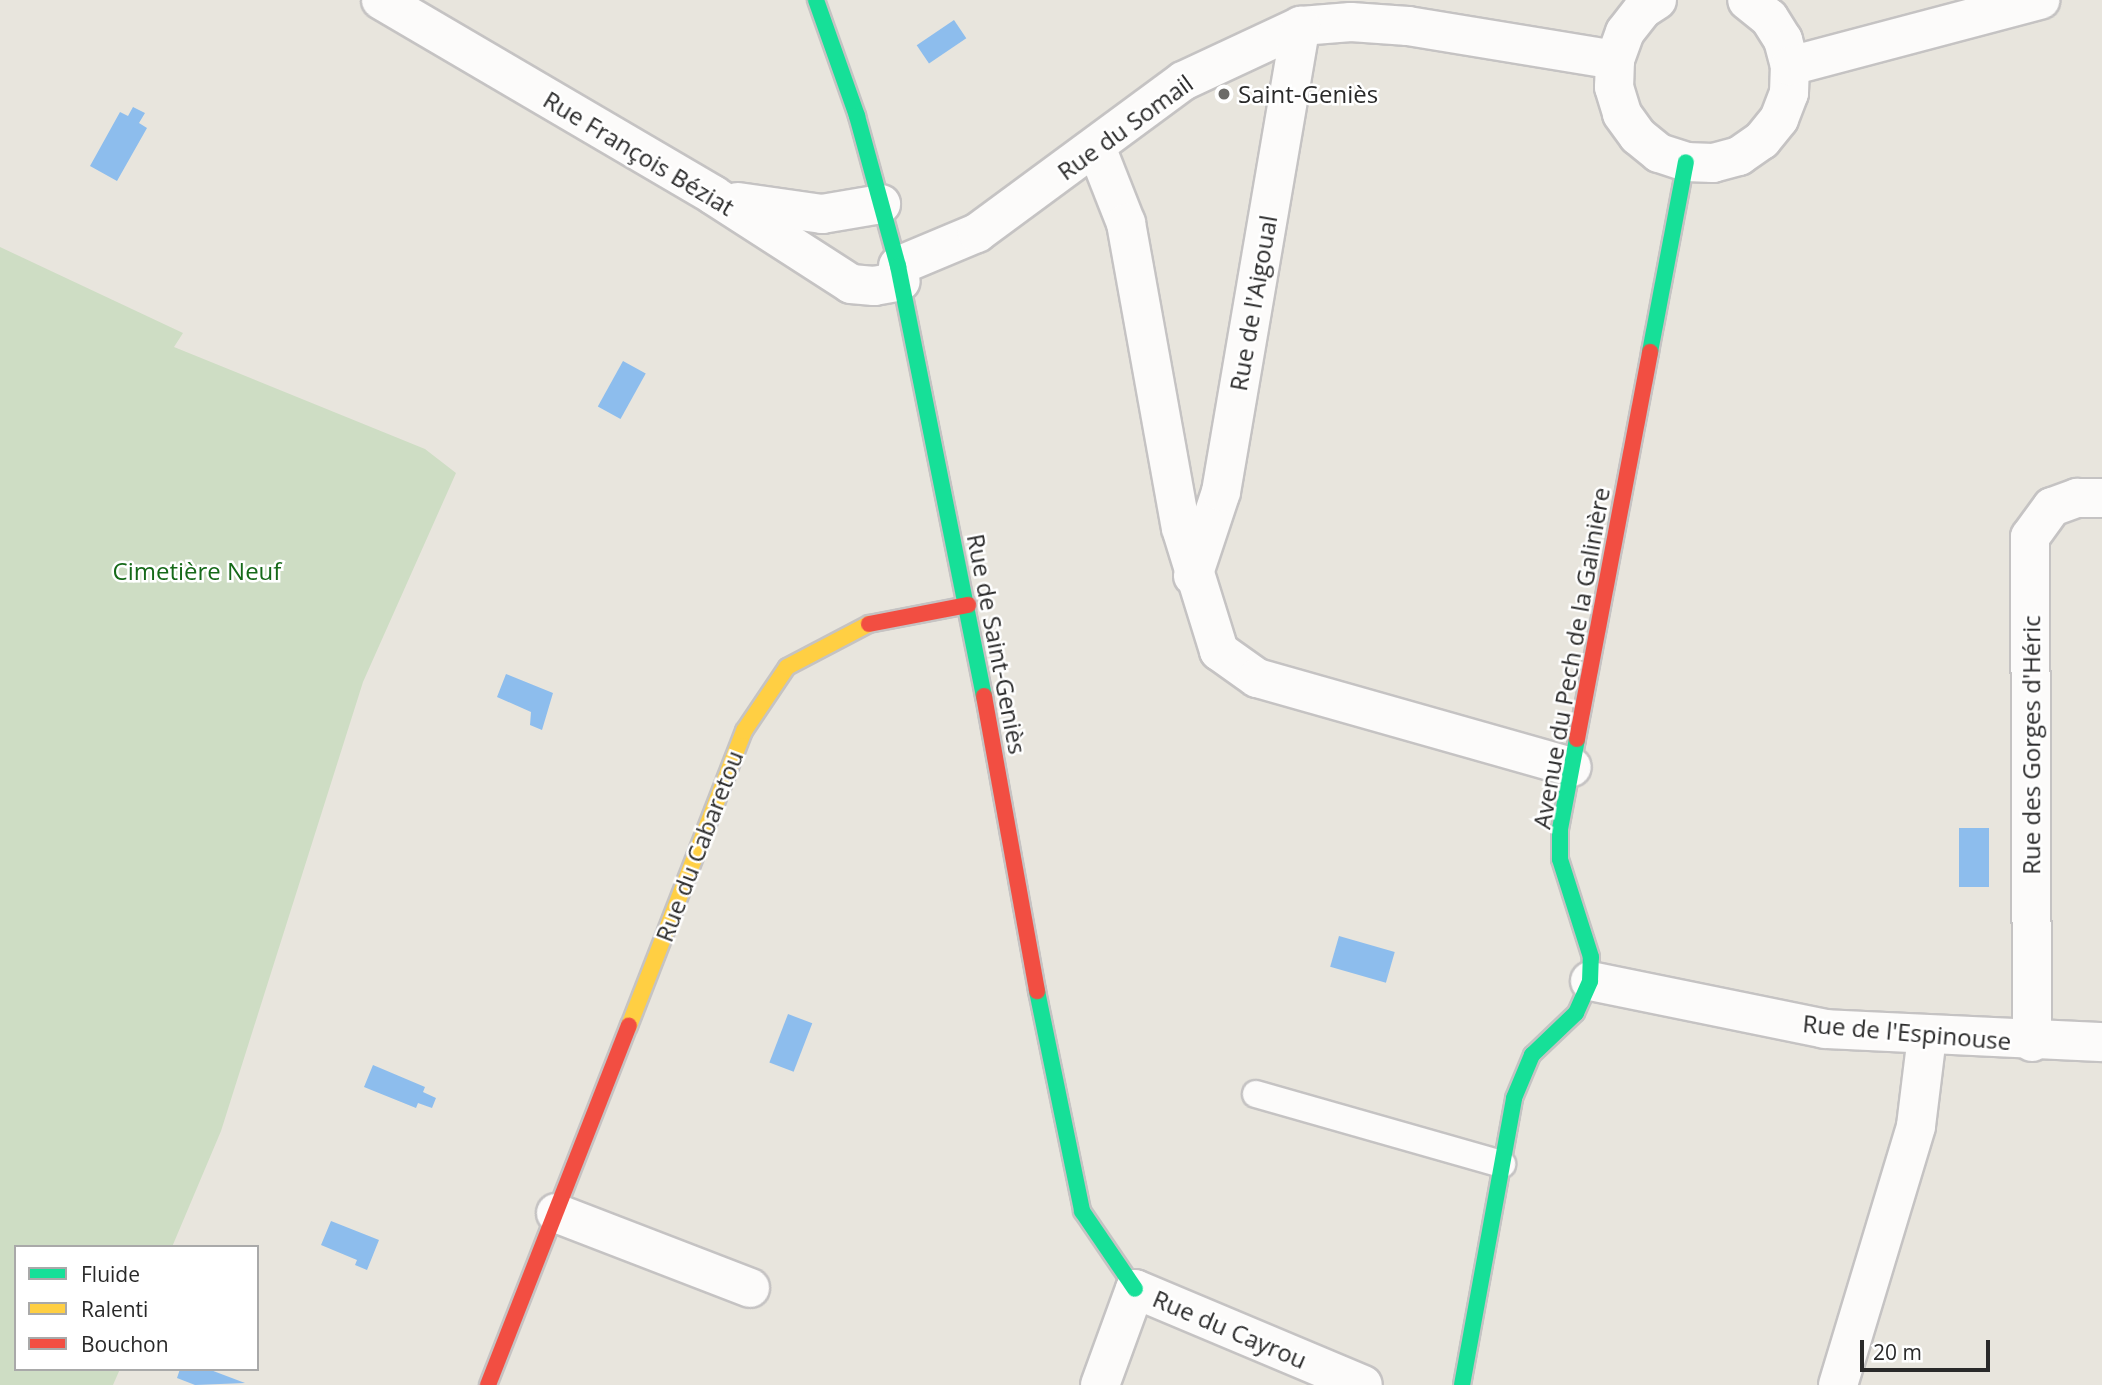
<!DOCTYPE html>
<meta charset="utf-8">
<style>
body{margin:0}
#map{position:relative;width:2102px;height:1385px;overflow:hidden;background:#e8e5dd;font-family:"Open Sans",sans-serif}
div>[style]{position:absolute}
.cemetery>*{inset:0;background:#ceddc4}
.water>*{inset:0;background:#8dbded;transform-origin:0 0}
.roads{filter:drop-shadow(2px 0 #c5c3c3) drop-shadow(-2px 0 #c5c3c3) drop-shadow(0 2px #c5c3c3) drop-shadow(0 -2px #c5c3c3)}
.lane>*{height:26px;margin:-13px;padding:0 13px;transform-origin:13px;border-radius:13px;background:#fcfbfa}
.street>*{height:38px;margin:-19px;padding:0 19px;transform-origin:19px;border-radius:19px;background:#fcfbfa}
.fast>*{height:16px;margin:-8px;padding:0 8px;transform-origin:8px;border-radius:8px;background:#16e098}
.slow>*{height:16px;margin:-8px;padding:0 8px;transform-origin:8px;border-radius:8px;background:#ffcf43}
.jam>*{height:16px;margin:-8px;padding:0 8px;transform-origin:8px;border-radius:8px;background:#f24e42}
.dots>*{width:19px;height:19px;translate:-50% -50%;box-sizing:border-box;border:4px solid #fff;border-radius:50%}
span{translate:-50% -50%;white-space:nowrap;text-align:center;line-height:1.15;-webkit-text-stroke:5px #fff;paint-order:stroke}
.poi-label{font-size:24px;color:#292929}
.left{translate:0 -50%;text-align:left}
.street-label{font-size:24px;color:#292929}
.park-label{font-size:24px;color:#166919}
.legend{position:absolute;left:14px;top:1245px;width:245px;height:126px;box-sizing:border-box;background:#fff;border:2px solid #a9a9a9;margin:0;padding:9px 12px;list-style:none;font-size:21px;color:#292929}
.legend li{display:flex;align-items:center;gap:14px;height:35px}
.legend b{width:35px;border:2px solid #a9a9a9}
.scale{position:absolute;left:1860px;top:1340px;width:130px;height:32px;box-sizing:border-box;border:4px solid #292929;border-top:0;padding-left:9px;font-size:21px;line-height:24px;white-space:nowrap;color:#292929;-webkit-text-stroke:5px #fff;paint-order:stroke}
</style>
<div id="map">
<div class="cemetery">
<i style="clip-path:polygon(0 247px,183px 333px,174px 347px,425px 449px,456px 473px,363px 682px,221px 1131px,172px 1247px,16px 1247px,16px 1369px,120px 1369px,113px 1385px,0 1385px)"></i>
</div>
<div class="water">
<i style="left:954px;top:20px;width:22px;height:45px;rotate:56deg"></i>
<i style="clip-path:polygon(133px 107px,145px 113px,139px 123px,147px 128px,117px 181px,90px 166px,120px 112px,128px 116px)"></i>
<i style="left:623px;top:361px;width:26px;height:52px;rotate:29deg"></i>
<i style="clip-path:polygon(506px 674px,553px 693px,542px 730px,530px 725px,531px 712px,497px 697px)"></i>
<i style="left:1959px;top:828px;width:30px;height:59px"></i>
<i style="left:1339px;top:936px;width:58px;height:32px;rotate:16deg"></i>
<i style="left:788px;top:1014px;width:26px;height:52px;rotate:21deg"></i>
<i style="clip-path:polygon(373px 1065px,425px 1087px,423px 1092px,436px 1098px,432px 1108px,418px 1103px,416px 1108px,364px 1087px)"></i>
<i style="clip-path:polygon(331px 1221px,379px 1240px,367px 1270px,355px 1265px,357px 1260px,321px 1245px)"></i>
<i style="clip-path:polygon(180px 1369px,208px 1369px,245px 1383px,195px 1385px,177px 1378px)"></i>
</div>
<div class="roads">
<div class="lane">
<i style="left:1256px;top:1094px;width:256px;rotate:15.9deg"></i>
</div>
<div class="street">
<i style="left:381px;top:0;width:385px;rotate:30.4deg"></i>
<i style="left:713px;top:195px;width:164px;rotate:32.8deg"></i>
<i style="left:851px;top:284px;width:23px;rotate:5deg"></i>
<i style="left:874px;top:286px;width:27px;rotate:-10deg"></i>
<i style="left:1657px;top:0;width:17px;rotate:147deg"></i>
<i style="left:1643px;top:9px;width:29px;rotate:128deg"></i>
<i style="left:1625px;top:32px;width:30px;rotate:110deg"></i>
<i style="left:1615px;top:60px;width:27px;rotate:92deg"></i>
<i style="left:1614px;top:87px;width:28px;rotate:73deg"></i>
<i style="left:1622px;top:114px;width:27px;rotate:54deg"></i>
<i style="left:1638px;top:136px;width:27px;rotate:39deg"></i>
<i style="left:1659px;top:153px;width:28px;rotate:18deg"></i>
<i style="left:1686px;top:162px;width:27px;rotate:2deg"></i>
<i style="left:1713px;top:163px;width:27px;rotate:-15deg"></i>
<i style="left:1739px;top:156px;width:28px;rotate:-35deg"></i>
<i style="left:1762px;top:140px;width:27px;rotate:-51deg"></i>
<i style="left:1779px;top:119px;width:28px;rotate:-69deg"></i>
<i style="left:1789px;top:93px;width:27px;rotate:-88deg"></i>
<i style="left:1790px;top:66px;width:27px;rotate:-105deg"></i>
<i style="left:1783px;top:40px;width:26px;rotate:-122deg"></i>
<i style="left:1769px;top:18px;width:28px;rotate:-141deg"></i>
<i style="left:1790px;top:66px;width:259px;rotate:-14.8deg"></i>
<i style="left:1096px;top:147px;width:82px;rotate:68.5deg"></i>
<i style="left:1126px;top:223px;width:310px;rotate:79.8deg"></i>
<i style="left:1181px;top:528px;width:129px;rotate:72.8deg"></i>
<i style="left:1219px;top:651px;width:47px;rotate:35.4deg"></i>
<i style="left:1257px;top:678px;width:327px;rotate:15.8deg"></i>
<i style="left:738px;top:202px;width:85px;rotate:8.1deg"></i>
<i style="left:822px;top:214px;width:60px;rotate:-9.6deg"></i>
<i style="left:898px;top:266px;width:86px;rotate:-22.7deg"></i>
<i style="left:977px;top:233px;width:256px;rotate:-36.4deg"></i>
<i style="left:1183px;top:81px;width:130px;rotate:-25deg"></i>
<i style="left:1301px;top:26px;width:50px;rotate:-4.6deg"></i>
<i style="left:1351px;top:22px;width:57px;rotate:4deg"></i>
<i style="left:1408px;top:26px;width:210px;rotate:9.3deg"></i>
<i style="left:1193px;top:576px;width:89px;rotate:-71.6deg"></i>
<i style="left:1221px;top:492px;width:473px;rotate:-80.3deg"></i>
<i style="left:1590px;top:981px;width:240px;rotate:11.5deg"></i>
<i style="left:1825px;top:1029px;width:277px;rotate:2.7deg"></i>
<i style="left:2032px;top:1042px;width:505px;rotate:-90.23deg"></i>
<i style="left:2030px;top:537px;width:37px;rotate:-54deg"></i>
<i style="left:2052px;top:507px;width:27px;rotate:-20deg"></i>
<i style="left:2077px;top:498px;width:25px"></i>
<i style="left:556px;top:1213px;width:208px;rotate:21.1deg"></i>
<i style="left:1100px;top:1385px;width:102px;rotate:-70deg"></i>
<i style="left:1135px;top:1289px;width:247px;rotate:22.8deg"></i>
<i style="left:1838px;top:1385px;width:270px;rotate:-73.2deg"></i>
<i style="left:1916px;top:1126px;width:91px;rotate:-83deg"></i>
</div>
<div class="fast">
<i style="left:816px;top:0;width:123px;rotate:70.5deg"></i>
<i style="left:857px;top:116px;width:156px;rotate:74.7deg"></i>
<i style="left:898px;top:266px;width:439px;rotate:78.7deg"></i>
<i style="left:1650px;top:352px;width:193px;rotate:-79.3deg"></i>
<i style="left:1037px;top:991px;width:225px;rotate:78.4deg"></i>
<i style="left:1082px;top:1211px;width:94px;rotate:55.8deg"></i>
<i style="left:1462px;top:1385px;width:292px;rotate:-79.7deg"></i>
<i style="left:1514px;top:1098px;width:47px;rotate:-67.3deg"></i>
<i style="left:1532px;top:1055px;width:61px;rotate:-43.7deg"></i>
<i style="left:1576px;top:1013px;width:35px;rotate:-66deg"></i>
<i style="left:1590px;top:981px;width:24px;rotate:-88deg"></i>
<i style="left:1591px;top:957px;width:103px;rotate:-107.6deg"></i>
<i style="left:1560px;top:859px;width:30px;rotate:-90deg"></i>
<i style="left:1560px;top:829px;width:92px;rotate:-79.3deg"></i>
</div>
<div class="slow">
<i style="left:629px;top:1026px;width:317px;rotate:-68.7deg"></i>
<i style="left:744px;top:731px;width:77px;rotate:-56.1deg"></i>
<i style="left:787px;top:667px;width:93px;rotate:-27.7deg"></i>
</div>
<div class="jam">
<i style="left:869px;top:624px;width:101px;rotate:-10.9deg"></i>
<i style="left:984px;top:696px;width:300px;rotate:79.8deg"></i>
<i style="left:1577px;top:739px;width:394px;rotate:-79.3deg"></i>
<i style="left:488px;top:1385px;width:386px;rotate:-68.6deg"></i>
</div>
</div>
<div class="dots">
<i style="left:1224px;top:94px;background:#6c6b68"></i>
</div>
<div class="poi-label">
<span class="left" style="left:1238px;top:94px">Saint-Geniès</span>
</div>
<div class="street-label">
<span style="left:1125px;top:127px;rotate:-36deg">Rue du Somail</span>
<span style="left:639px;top:153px;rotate:31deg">Rue François Béziat</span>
<span style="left:1253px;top:303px;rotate:-80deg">Rue de l'Aigoual</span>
<span style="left:997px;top:644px;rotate:79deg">Rue de Saint-Geniès</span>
<span style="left:1571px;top:658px;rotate:-80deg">Avenue du Pech de la Galinière</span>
<span style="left:2031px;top:745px;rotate:-90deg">Rue des Gorges d'Héric</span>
<span style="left:699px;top:846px;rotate:-69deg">Rue du Cabaretou</span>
<span style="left:1907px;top:1032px;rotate:5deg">Rue de l'Espinouse</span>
<span style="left:1230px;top:1329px;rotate:23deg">Rue du Cayrou</span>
</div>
<div class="park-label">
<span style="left:197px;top:571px">Cimetière Neuf</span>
</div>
<ul class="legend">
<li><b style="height:9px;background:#16e098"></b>Fluide</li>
<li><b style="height:9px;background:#ffcf43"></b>Ralenti</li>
<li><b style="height:9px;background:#f24e42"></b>Bouchon</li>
</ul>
<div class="scale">20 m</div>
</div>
